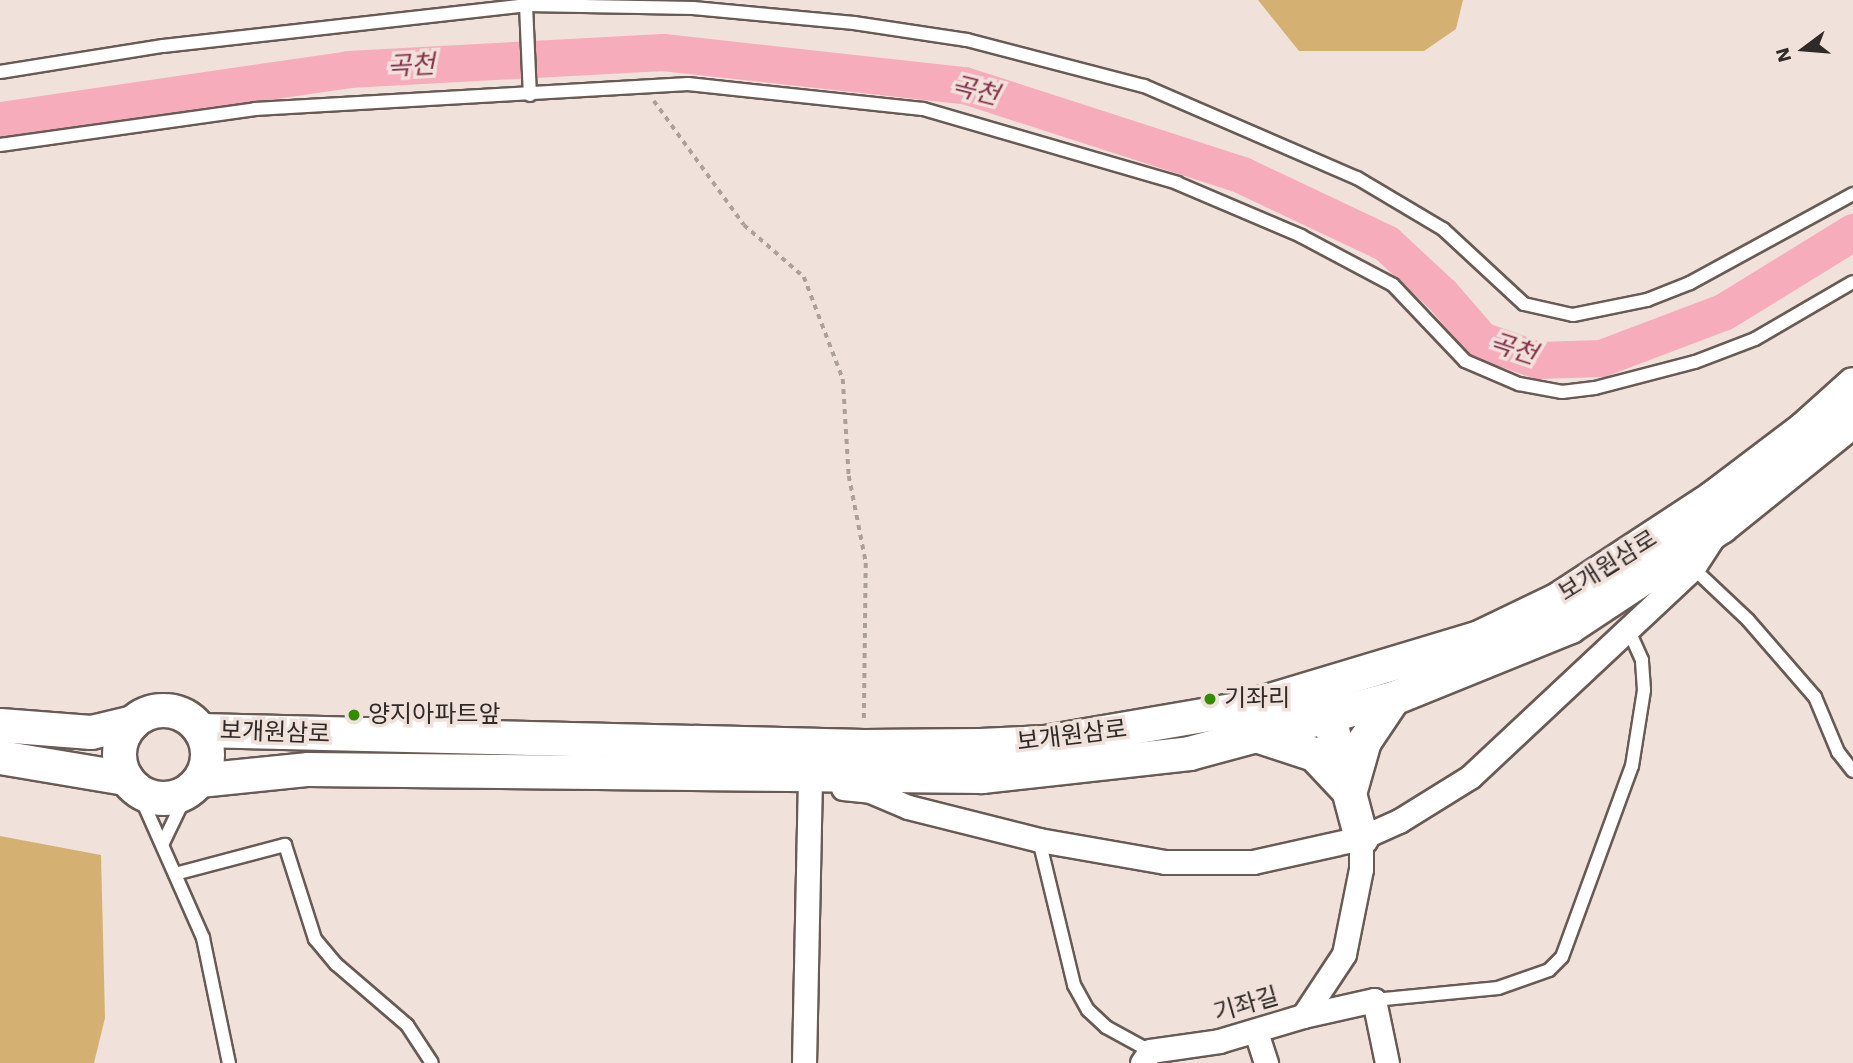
<!DOCTYPE html>
<meta charset="utf-8">
<style>
body{margin:0}
#map{position:relative;width:1853px;height:1063px;overflow:hidden;background:#f0e1db;font-family:"Work Sans","Noto Sans KR",sans-serif}
div>[style]{position:absolute}
.forest>*{inset:0;background:#d4b173}
.river>*{height:37px;margin:-18.5px;padding:0 18.5px;transform-origin:18.5px;border-radius:18.5px;background:#f7acbc}
.path>*{height:3.5px;margin-top:-1.75px;transform-origin:0;background:repeating-linear-gradient(90deg,#aca09b 0 5px,transparent 0 10px)}
.roads{filter:drop-shadow(2px 0 #685b55) drop-shadow(-2px 0 #685b55) drop-shadow(0 2px #685b55) drop-shadow(0 -2px #685b55)}
.service>*{height:12px;margin:-6px;padding:0 6px;transform-origin:6px;border-radius:6px;background:#fff}
.minor>*{height:23px;margin:-11.5px;padding:0 11.5px;transform-origin:11.5px;border-radius:11.5px;background:#fff}
.secondary>*{height:33px;margin:-16.5px;padding:0 16.5px;transform-origin:16.5px;border-radius:16.5px;background:#fff}
.secondary>.ring{margin:-16.5px;padding:0;box-sizing:content-box;background:none;border:33px solid #fff;border-radius:50%}
.dots>*{width:19px;height:19px;translate:-50% -50%;box-sizing:border-box;border:4px solid #f0e1db;border-radius:50%}
span{translate:-50% -50%;white-space:nowrap;text-align:center;line-height:1.15;-webkit-text-stroke:7px #f0e1db;paint-order:stroke}
.street-label{font-size:24px;color:#2f2927}
.poi-label{font-size:24px;color:#2f2927}
.left{translate:0 -50%;text-align:left}
.water-label{font-size:26px;color:#86304a;font-style:italic}
.north{position:absolute;left:1769px;top:14px;width:70px;height:70px;-webkit-text-stroke:5px #f0e1db;paint-order:stroke;rotate:254deg;font-size:19px;font-weight:700;line-height:28px;text-align:center;color:#2f2927}
.north::after{content:'';display:block;margin:auto;width:24px;height:32px;background:#2f2927;clip-path:polygon(50% 0,100% 100%,50% 72%,0 100%)}
</style>
<div id="map">
<div class="forest">
<i style="clip-path:polygon(1258px 0,1463px 0,1456px 29px,1424px 51px,1299px 51px)"></i>
<i style="clip-path:polygon(0 836px,101px 855px,105px 1018px,94px 1063px,0 1063px)"></i>
</div>
<div class="river">
<i style="left:0;top:120px;width:352px;rotate:-8.3deg"></i>
<i style="left:348px;top:69px;width:315px;rotate:-3.1deg"></i>
<i style="left:663px;top:52px;width:303px;rotate:6.3deg"></i>
<i style="left:964px;top:85px;width:292px;rotate:17.9deg"></i>
<i style="left:1242px;top:175px;width:159px;rotate:25.3deg"></i>
<i style="left:1386px;top:243px;width:76px;rotate:42.9deg"></i>
<i style="left:1442px;top:295px;width:60px;rotate:49.1deg"></i>
<i style="left:1481px;top:340px;width:60px;rotate:19.3deg"></i>
<i style="left:1538px;top:360px;width:63px;rotate:-1.8deg"></i>
<i style="left:1601px;top:358px;width:130px;rotate:-20.7deg"></i>
<i style="left:1723px;top:312px;width:153px;rotate:-31.6deg"></i>
</div>
<div class="path">
<i style="left:654px;top:101px;width:153px;rotate:54deg"></i>
<i style="left:744px;top:225px;width:79px;rotate:40.9deg"></i>
<i style="left:804px;top:277px;width:109px;rotate:69.1deg"></i>
<i style="left:843px;top:379px;width:97px;rotate:86.5deg"></i>
<i style="left:849px;top:476px;width:89px;rotate:78.9deg"></i>
<i style="left:866px;top:563px;width:157px;rotate:90.7deg"></i>
</div>
<div class="roads">
<div class="service">
<i style="left:526px;top:5px;width:90px;rotate:87.5deg"></i>
<i style="left:0;top:72px;width:165px;rotate:-9.1deg"></i>
<i style="left:163px;top:46px;width:365px;rotate:-6.4deg"></i>
<i style="left:526px;top:5px;width:167px;rotate:1deg"></i>
<i style="left:693px;top:8px;width:162px;rotate:5.3deg"></i>
<i style="left:854px;top:23px;width:114px;rotate:8.6deg"></i>
<i style="left:967px;top:40px;width:183px;rotate:14.6deg"></i>
<i style="left:1144px;top:86px;width:232px;rotate:23.4deg"></i>
<i style="left:1357px;top:178px;width:100px;rotate:30.7deg"></i>
<i style="left:1443px;top:229px;width:110px;rotate:42.8deg"></i>
<i style="left:1524px;top:304px;width:50px;rotate:12.7deg"></i>
<i style="left:1573px;top:315px;width:76px;rotate:-11.5deg"></i>
<i style="left:1647px;top:300px;width:46px;rotate:-21.6deg"></i>
<i style="left:1690px;top:283px;width:186px;rotate:-28.6deg"></i>
<i style="left:0;top:145px;width:258px;rotate:-8deg"></i>
<i style="left:255px;top:109px;width:434px;rotate:-3.3deg"></i>
<i style="left:688px;top:84px;width:236px;rotate:6.1deg"></i>
<i style="left:923px;top:109px;width:265px;rotate:16.2deg"></i>
<i style="left:1177px;top:183px;width:135px;rotate:23.1deg"></i>
<i style="left:1301px;top:236px;width:104px;rotate:28deg"></i>
<i style="left:1393px;top:285px;width:105px;rotate:46.5deg"></i>
<i style="left:1465px;top:361px;width:59px;rotate:23.1deg"></i>
<i style="left:1519px;top:384px;width:44px;rotate:10.5deg"></i>
<i style="left:1562px;top:392px;width:33px;rotate:-7deg"></i>
<i style="left:1595px;top:388px;width:103px;rotate:-14.6deg"></i>
<i style="left:1695px;top:362px;width:64px;rotate:-21deg"></i>
<i style="left:1755px;top:339px;width:113px;rotate:-30.2deg"></i>
<i style="left:1693px;top:568px;width:76px;rotate:43.4deg"></i>
<i style="left:1748px;top:620px;width:102px;rotate:49deg"></i>
<i style="left:1815px;top:697px;width:60px;rotate:67.3deg"></i>
<i style="left:1838px;top:752px;width:24px;rotate:52deg"></i>
<i style="left:138px;top:791px;width:161px;rotate:66.1deg"></i>
<i style="left:203px;top:938px;width:128px;rotate:78.3deg"></i>
<i style="left:1039px;top:840px;width:149px;rotate:76.4deg"></i>
<i style="left:1074px;top:985px;width:29px;rotate:61deg"></i>
<i style="left:1088px;top:1010px;width:25px;rotate:43deg"></i>
<i style="left:1106px;top:1027px;width:50px;rotate:28.6deg"></i>
<i style="left:163px;top:843px;width:58px;rotate:-64.3deg"></i>
<i style="left:175px;top:874px;width:114px;rotate:-14.8deg"></i>
<i style="left:285px;top:845px;width:99px;rotate:72.3deg"></i>
<i style="left:315px;top:939px;width:33px;rotate:50deg"></i>
<i style="left:336px;top:964px;width:94px;rotate:40.7deg"></i>
<i style="left:407px;top:1025px;width:45px;rotate:56.7deg"></i>
<i style="left:1374px;top:1000px;width:125px;rotate:-5.5deg"></i>
<i style="left:1498px;top:988px;width:54px;rotate:-19.4deg"></i>
<i style="left:1549px;top:970px;width:18px;rotate:-45deg"></i>
<i style="left:1562px;top:957px;width:203px;rotate:-69.9deg"></i>
<i style="left:1632px;top:766px;width:77px;rotate:-81deg"></i>
<i style="left:1644px;top:690px;width:30px;rotate:-94deg"></i>
<i style="left:1642px;top:660px;width:34px;rotate:-114deg"></i>
</div>
<div class="minor">
<i style="left:843px;top:788px;width:27px;rotate:6deg"></i>
<i style="left:870px;top:791px;width:41px;rotate:22.8deg"></i>
<i style="left:908px;top:807px;width:135px;rotate:14.1deg"></i>
<i style="left:1039px;top:840px;width:128px;rotate:9.9deg"></i>
<i style="left:1165px;top:862px;width:88px"></i>
<i style="left:1253px;top:862px;width:111px;rotate:-12.5deg"></i>
<i style="left:1361px;top:838px;width:42px;rotate:-24.1deg"></i>
<i style="left:1399px;top:821px;width:84px;rotate:-31.8deg"></i>
<i style="left:1470px;top:777px;width:306px;rotate:-43.1deg"></i>
<i style="left:1693px;top:568px;width:37px;rotate:-57deg"></i>
<i style="left:1303px;top:1016px;width:73px;rotate:-12.7deg"></i>
<i style="left:1374px;top:1000px;width:64px;rotate:78.3deg"></i>
<i style="left:1256px;top:1032px;width:33px;rotate:72deg"></i>
<i style="left:804px;top:1063px;width:288px;rotate:-88.8deg"></i>
<i style="left:1142px;top:1063px;width:14px;rotate:-56deg"></i>
<i style="left:1150px;top:1051px;width:70px;rotate:-8.2deg"></i>
<i style="left:1219px;top:1041px;width:88px;rotate:-16.6deg"></i>
<i style="left:1303px;top:1016px;width:74px;rotate:-56.5deg"></i>
<i style="left:1344px;top:954px;width:87px;rotate:-78.7deg"></i>
<i style="left:1361px;top:869px;width:31px;rotate:-90deg"></i>
</div>
<div class="secondary">
<i style="left:1323px;top:696px;width:147px;rotate:75deg"></i>
<i class="ring" style="left:119px;top:710px;width:55px;height:55px"></i>
<i style="left:0;top:725px;width:91px;rotate:4.4deg"></i>
<i style="left:91px;top:732px;width:43px;rotate:-13.4deg"></i>
<i style="left:200px;top:730px;width:664px;rotate:1.38deg"></i>
<i style="left:864px;top:746px;width:116px;rotate:-0.5deg"></i>
<i style="left:980px;top:745px;width:65px;rotate:-2.6deg"></i>
<i style="left:1045px;top:742px;width:201px;rotate:-9.7deg"></i>
<i style="left:1243px;top:708px;width:244px;rotate:-16.7deg"></i>
<i style="left:1477px;top:638px;width:90px;rotate:-25.7deg"></i>
<i style="left:1558px;top:599px;width:184px;rotate:-33.3deg"></i>
<i style="left:1712px;top:498px;width:114px;rotate:-37.2deg"></i>
<i style="left:1803px;top:429px;width:67px;rotate:-42deg"></i>
<i style="left:1256px;top:735px;width:61px;rotate:18.1deg"></i>
<i style="left:1314px;top:754px;width:45px;rotate:46.8deg"></i>
<i style="left:0;top:757px;width:128px;rotate:9.5deg"></i>
<i style="left:199px;top:780px;width:110px;rotate:-5.8deg"></i>
<i style="left:308px;top:769px;width:674px;rotate:0.6deg"></i>
<i style="left:982px;top:776px;width:208px;rotate:-6.3deg"></i>
<i style="left:1189px;top:753px;width:211px;rotate:-15.1deg"></i>
<i style="left:1393px;top:698px;width:191px;rotate:-22.1deg"></i>
<i style="left:1570px;top:626px;width:181px;rotate:-33.5deg"></i>
<i style="left:1721px;top:526px;width:169px;rotate:-38.8deg"></i>
<i style="left:1350px;top:790px;width:51px;rotate:-74.1deg"></i>
<i style="left:1364px;top:741px;width:52px;rotate:-56deg"></i>
</div>
</div>
<div class="dots">
<i style="left:1210px;top:699px;background:#328e00"></i>
<i style="left:354px;top:715px;background:#328e00"></i>
</div>
<div class="street-label">
<span style="left:1608px;top:566px;rotate:-32deg">보개원삼로</span>
<span style="left:275px;top:733px;rotate:2deg">보개원삼로</span>
<span style="left:1072px;top:736px;rotate:-7deg">보개원삼로</span>
<span style="left:1246px;top:1005px;rotate:-16deg">기좌길</span>
</div>
<div class="poi-label">
<span class="left" style="left:1224px;top:699px">기좌리</span>
<span class="left" style="left:368px;top:715px">양지아파트앞</span>
</div>
<div class="water-label">
<span style="left:411px;top:66px;rotate:-3deg">곡천</span>
<span style="left:975px;top:91px;rotate:14deg">곡천</span>
<span style="left:1513px;top:349px;rotate:18deg">곡천</span>
</div>
<div class="north">N</div>
</div>
